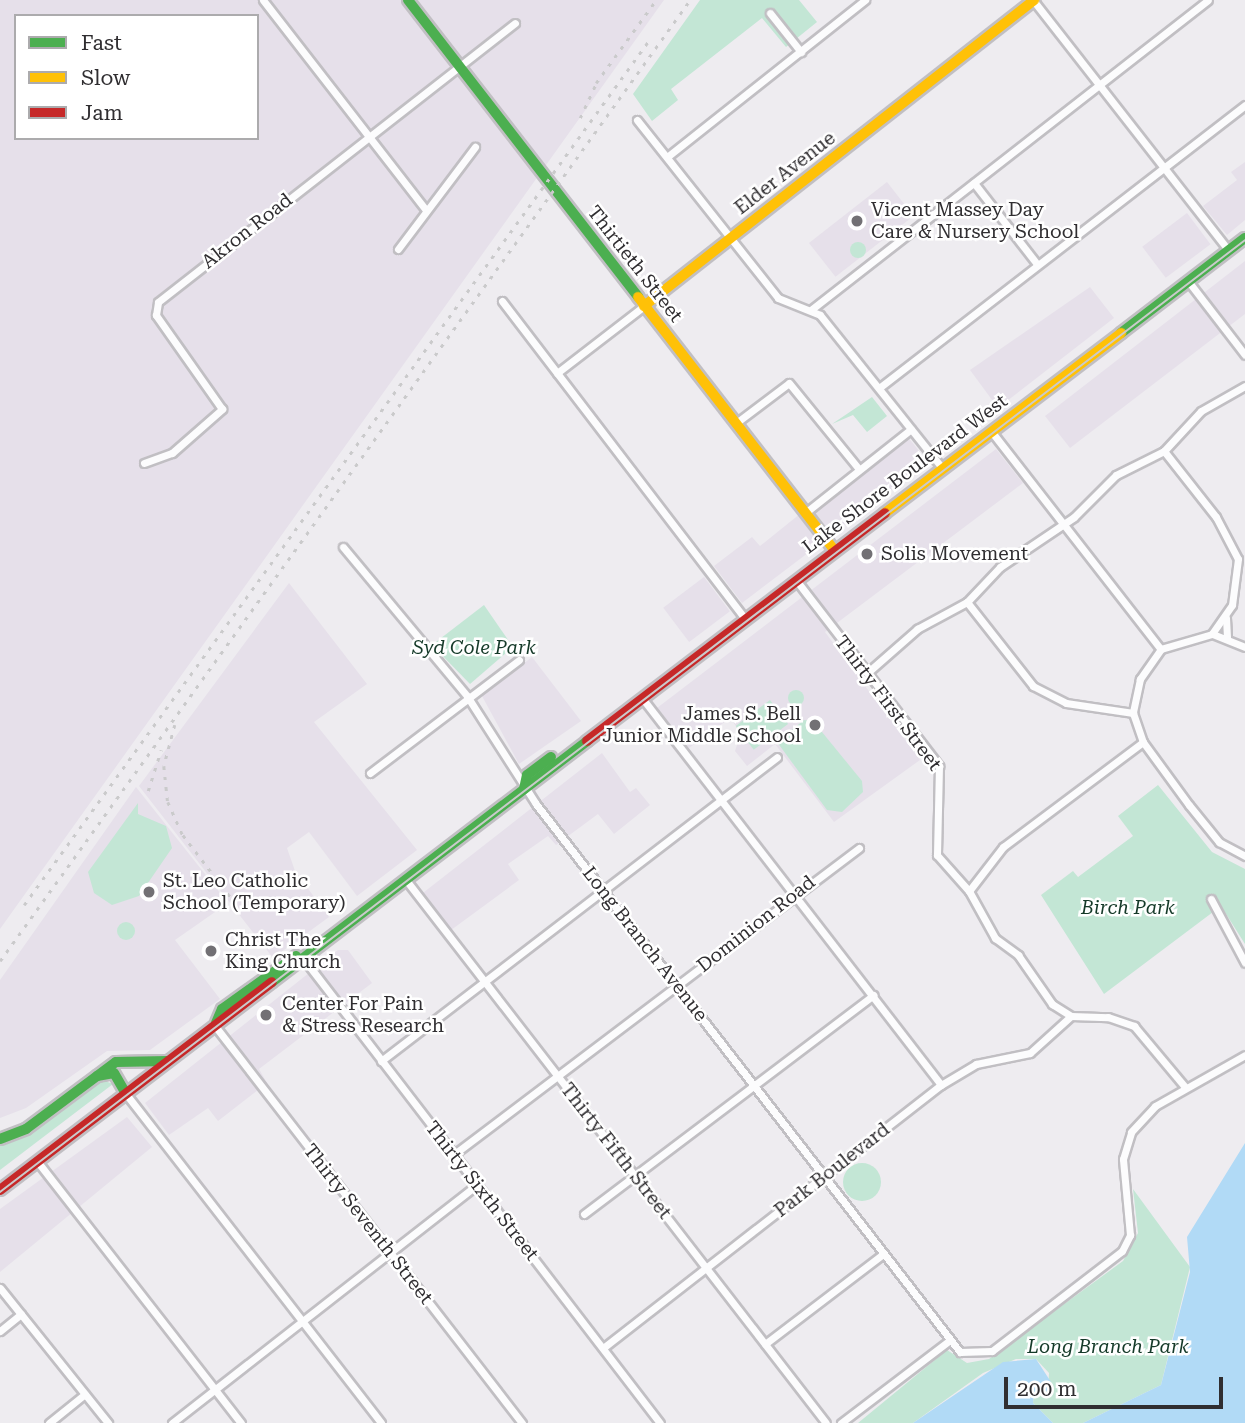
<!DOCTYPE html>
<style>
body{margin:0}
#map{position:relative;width:1245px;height:1423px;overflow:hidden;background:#eeecf0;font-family:"Roboto Serif",serif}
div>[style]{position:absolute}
.built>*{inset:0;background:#e6e0ea;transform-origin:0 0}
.green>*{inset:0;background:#c3e6d5;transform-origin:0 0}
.round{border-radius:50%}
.water>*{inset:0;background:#b1daf6}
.roads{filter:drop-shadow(2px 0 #c1bfc3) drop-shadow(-2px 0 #c1bfc3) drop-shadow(0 2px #c1bfc3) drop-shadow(0 -2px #c1bfc3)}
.street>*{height:7px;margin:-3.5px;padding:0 3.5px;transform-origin:3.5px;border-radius:3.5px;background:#fcfcfd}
.fast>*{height:10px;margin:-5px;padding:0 5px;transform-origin:5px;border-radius:5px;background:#4caf50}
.slow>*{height:10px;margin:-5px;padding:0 5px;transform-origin:5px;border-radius:5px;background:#ffc107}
.jam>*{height:10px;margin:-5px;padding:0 5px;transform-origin:5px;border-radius:5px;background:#c62828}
.tram>*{height:2px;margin:-1px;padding:0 1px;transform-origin:1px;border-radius:1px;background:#cacacb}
.rail>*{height:2.5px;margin-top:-1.25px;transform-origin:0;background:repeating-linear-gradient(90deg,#cacacb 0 3.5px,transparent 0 10.5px)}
.dots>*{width:19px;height:19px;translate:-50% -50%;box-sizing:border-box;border:4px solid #fff;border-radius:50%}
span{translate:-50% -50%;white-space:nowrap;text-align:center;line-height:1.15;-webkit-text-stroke:5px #fff;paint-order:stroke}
.street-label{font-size:19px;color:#302e31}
.poi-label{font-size:19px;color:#302e31}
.left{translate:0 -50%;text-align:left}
.right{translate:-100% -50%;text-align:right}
.park-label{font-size:19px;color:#153a29;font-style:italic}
.legend{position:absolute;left:14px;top:14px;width:245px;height:126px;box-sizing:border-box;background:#fff;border:2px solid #acabad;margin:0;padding:9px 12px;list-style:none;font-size:21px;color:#302e31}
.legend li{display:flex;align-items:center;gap:14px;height:35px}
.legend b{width:35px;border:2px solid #acabad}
.scale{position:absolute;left:1004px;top:1377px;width:219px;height:32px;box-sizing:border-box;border:4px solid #302e31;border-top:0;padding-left:9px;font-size:21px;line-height:24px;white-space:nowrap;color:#302e31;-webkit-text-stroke:5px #fff;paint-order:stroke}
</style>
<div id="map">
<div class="built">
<i style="clip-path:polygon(evenodd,0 0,664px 0,0 929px,0 0,16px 16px,257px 16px,257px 138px,16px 138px,16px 16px)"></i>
<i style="clip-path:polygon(1245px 162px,1245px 220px,1227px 235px,1203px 206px,1237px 180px,1231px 172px)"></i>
<i style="left:887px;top:182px;width:43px;height:99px;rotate:52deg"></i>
<i style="left:1187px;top:213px;width:39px;height:56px;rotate:53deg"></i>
<i style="clip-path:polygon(1245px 261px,1245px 314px,1070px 448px,1045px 416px)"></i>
<i style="clip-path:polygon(1090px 287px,1114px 318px,998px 408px,970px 370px)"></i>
<i style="clip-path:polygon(903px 431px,928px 462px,742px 603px,714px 566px,752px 537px,760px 546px)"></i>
<i style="clip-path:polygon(996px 449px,1023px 483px,825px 632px,920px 760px,834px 822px,775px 744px,747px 766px,735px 751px,741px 733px,730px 718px,689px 748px,657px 708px)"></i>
<i style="left:704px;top:577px;width:43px;height:51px;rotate:53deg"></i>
<i style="clip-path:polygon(289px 583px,367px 684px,314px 722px,417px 850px,357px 896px,309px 832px,287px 848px,295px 871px,329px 917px,273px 958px,139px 786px)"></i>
<i style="clip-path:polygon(532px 657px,581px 721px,519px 764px,482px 696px)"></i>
<i style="clip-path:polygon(602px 753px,630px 792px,636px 788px,650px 805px,614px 834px,598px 814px,556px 845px,548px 836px,508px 864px,519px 880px,447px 933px,419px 896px)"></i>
<i style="clip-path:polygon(136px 787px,228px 903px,175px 940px,220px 999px,150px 1050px,107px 1051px,26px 1108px,0 1118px,0 980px)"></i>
<i style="clip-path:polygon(338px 950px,348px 950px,372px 983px,259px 1069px,267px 1083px,218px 1121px,208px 1108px,169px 1135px,145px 1103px)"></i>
<i style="clip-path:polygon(127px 1117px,152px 1147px,0 1272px,0 1209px)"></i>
</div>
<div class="green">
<i style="clip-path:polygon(700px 0,799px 0,817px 22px,786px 47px,762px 18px,671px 89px,678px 100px,652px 121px,633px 94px)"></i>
<i class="round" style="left:850px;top:242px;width:16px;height:16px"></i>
<i style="clip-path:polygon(872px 397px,887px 416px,867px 432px,853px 415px,832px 424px)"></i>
<i style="clip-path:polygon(484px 605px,513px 647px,470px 684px,432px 645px)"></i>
<i class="round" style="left:788px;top:690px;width:16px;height:16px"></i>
<i style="left:770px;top:700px;width:30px;height:43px;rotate:53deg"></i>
<i style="clip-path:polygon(804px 720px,813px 721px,862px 781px,863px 792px,842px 812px,827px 810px,777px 742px)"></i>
<i style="clip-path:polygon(1158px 785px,1212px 852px,1245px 869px,1245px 944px,1221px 906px,1104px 994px,1041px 895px,1073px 871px,1078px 877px,1133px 836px,1118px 816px)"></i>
<i style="clip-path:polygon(138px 803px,138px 814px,166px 826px,172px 848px,139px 896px,112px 905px,94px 893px,88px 872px)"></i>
<i class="round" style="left:117px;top:922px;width:18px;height:18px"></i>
<i style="clip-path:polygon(100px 1079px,113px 1084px,0 1170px,0 1145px,17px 1140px)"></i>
<i class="round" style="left:843px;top:1163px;width:38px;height:38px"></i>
<i style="clip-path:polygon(1133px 1189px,1190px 1267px,1161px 1385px,1083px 1423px,1053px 1423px,1033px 1403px,1034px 1393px,1048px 1390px,1049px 1373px,1036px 1359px,1016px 1359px,983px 1373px,913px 1423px,858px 1423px,947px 1350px,967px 1363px,989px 1359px,1123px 1261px,1138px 1233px)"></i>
</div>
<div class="water">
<i style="clip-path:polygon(1245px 1143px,1245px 1423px,1083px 1423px,1161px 1385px,1190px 1272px,1187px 1237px)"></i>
<i style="clip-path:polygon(1036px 1359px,1051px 1382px,1048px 1391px,1034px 1393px,1033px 1403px,1053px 1423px,913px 1423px,1003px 1362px)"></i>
</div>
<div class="roads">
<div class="street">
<i style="left:263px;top:0;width:266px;rotate:52.2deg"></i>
<i style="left:1033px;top:0;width:317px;rotate:52deg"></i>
<i style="left:770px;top:13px;width:50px;rotate:51.5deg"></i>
<i style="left:637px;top:120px;width:227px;rotate:51.6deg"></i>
<i style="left:778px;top:298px;width:45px;rotate:22deg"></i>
<i style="left:820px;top:315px;width:196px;rotate:51.4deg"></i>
<i style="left:667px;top:157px;width:253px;rotate:-38.4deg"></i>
<i style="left:974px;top:183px;width:103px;rotate:52.1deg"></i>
<i style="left:398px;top:249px;width:128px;rotate:-53deg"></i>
<i style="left:1188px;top:281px;width:93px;rotate:52.4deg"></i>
<i style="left:502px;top:301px;width:399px;rotate:52.6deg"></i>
<i style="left:812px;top:309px;width:502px;rotate:-37.97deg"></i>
<i style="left:557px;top:373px;width:110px;rotate:-37.6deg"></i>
<i style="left:879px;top:388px;width:463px;rotate:-37.7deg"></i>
<i style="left:736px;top:423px;width:66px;rotate:-37deg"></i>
<i style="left:789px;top:383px;width:111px;rotate:50.9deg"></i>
<i style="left:991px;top:431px;width:276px;rotate:52.1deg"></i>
<i style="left:1164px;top:451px;width:84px;rotate:51.8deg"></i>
<i style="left:1216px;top:517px;width:47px;rotate:62.4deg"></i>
<i style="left:1238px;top:559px;width:46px;rotate:97.4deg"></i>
<i style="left:1232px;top:605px;width:35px;rotate:125deg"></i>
<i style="left:144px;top:463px;width:30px;rotate:-20deg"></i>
<i style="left:172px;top:453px;width:67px;rotate:-41.3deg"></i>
<i style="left:222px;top:409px;width:115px;rotate:-125.1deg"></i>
<i style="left:156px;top:315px;width:13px;rotate:-81deg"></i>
<i style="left:158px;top:302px;width:453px;rotate:-38deg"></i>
<i style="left:805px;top:513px;width:135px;rotate:-38.4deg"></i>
<i style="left:343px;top:547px;width:194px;rotate:50.2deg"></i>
<i style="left:467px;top:696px;width:128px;rotate:57.4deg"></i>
<i style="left:536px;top:804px;width:693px;rotate:52.27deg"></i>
<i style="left:960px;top:1352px;width:32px;rotate:-2deg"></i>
<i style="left:992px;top:1351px;width:164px;rotate:-37.6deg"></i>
<i style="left:1122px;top:1251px;width:18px;rotate:-63deg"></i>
<i style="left:1130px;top:1235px;width:76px;rotate:-95.3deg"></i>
<i style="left:1123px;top:1159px;width:28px;rotate:-73deg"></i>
<i style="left:1131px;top:1132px;width:35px;rotate:-47deg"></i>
<i style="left:1155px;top:1106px;width:103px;rotate:-29.5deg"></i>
<i style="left:796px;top:580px;width:235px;rotate:52.4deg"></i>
<i style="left:939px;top:766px;width:89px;rotate:91.3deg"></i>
<i style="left:937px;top:855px;width:48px;rotate:48.4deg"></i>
<i style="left:969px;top:891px;width:54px;rotate:61deg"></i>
<i style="left:995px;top:938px;width:29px;rotate:36deg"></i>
<i style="left:1018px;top:955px;width:60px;rotate:55.2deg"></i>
<i style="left:1052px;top:1004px;width:22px;rotate:32deg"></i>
<i style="left:1071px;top:1016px;width:37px;rotate:2deg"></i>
<i style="left:1108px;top:1017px;width:28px;rotate:19deg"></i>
<i style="left:1134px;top:1026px;width:80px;rotate:50.1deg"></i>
<i style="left:967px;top:602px;width:107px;rotate:51.8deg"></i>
<i style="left:1033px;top:686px;width:37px;rotate:27deg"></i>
<i style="left:1066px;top:703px;width:68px;rotate:8.5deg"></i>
<i style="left:1226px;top:618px;width:19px;rotate:87deg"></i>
<i style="left:1245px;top:647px;width:35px;rotate:-158deg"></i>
<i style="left:1212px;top:634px;width:53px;rotate:163.6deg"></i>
<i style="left:1161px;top:649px;width:37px;rotate:125deg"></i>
<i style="left:1140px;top:679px;width:35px;rotate:102deg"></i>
<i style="left:1133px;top:713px;width:31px;rotate:71deg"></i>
<i style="left:1143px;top:742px;width:78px;rotate:53.9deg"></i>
<i style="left:1189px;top:805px;width:48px;rotate:51deg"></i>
<i style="left:1219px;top:842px;width:30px;rotate:28deg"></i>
<i style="left:867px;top:673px;width:67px;rotate:-41.3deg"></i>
<i style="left:917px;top:629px;width:57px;rotate:-28.4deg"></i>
<i style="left:967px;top:602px;width:48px;rotate:-46.7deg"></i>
<i style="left:1000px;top:567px;width:89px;rotate:-34deg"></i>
<i style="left:1074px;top:517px;width:59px;rotate:-45deg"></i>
<i style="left:1116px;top:475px;width:54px;rotate:-26.6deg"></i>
<i style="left:1164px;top:451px;width:54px;rotate:-47.2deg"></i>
<i style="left:1201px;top:411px;width:51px;rotate:-29.6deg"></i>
<i style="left:642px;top:698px;width:489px;rotate:52.3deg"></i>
<i style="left:370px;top:773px;width:187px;rotate:-37.2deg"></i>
<i style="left:406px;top:880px;width:686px;rotate:52.28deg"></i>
<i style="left:969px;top:891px;width:56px;rotate:-52.3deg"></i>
<i style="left:1003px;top:847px;width:175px;rotate:-36.9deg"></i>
<i style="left:1211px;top:899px;width:72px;rotate:62deg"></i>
<i style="left:303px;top:958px;width:586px;rotate:52.49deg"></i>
<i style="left:215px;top:1026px;width:502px;rotate:52.29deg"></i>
<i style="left:381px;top:1061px;width:499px;rotate:-37.5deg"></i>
<i style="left:126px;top:1094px;width:416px;rotate:52.2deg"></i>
<i style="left:453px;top:1155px;width:509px;rotate:-37.1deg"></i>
<i style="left:37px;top:1161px;width:332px;rotate:52.1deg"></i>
<i style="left:584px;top:1214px;width:363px;rotate:-37.1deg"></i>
<i style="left:0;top:1288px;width:173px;rotate:51.3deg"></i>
<i style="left:0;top:1331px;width:27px;rotate:-39deg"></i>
<i style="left:765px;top:1344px;width:148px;rotate:-37.3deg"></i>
<i style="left:603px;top:1348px;width:428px;rotate:-37.9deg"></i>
<i style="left:941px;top:1085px;width:41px;rotate:-31deg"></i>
<i style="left:976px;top:1064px;width:55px;rotate:-11.5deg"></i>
<i style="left:1030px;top:1053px;width:55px;rotate:-42.1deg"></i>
<i style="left:49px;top:1423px;width:46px;rotate:-38.9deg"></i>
<i style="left:172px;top:1423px;width:387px;rotate:-38deg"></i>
<i style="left:841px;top:1423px;width:137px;rotate:-37.3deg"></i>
</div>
<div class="fast">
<i style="left:408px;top:0;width:376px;rotate:52.2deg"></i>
<i style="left:1121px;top:333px;width:156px;rotate:-37.5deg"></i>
<i style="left:524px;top:789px;width:14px;rotate:-78deg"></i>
<i style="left:527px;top:775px;width:30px;rotate:-37deg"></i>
<i style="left:272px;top:982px;width:397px;rotate:-37.4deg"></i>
<i style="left:216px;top:1023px;width:15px;rotate:-67deg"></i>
<i style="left:222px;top:1009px;width:91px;rotate:-35.6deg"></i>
<i style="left:97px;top:1076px;width:17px;rotate:-10deg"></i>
<i style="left:114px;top:1073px;width:24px;rotate:60deg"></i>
<i style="left:0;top:1139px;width:28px;rotate:-21deg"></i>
<i style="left:26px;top:1129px;width:112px;rotate:-36.7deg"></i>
<i style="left:116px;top:1062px;width:52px;rotate:-1.1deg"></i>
</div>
<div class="slow">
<i style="left:638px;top:297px;width:320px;rotate:52.2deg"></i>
<i style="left:644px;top:306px;width:496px;rotate:-38.1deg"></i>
<i style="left:885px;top:513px;width:297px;rotate:-37.3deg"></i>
</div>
<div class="jam">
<i style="left:587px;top:741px;width:375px;rotate:-37.4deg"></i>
<i style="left:0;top:1190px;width:342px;rotate:-37.4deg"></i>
</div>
</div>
<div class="tram">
<i style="left:0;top:1192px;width:1567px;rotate:-37.4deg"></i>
</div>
<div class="rail">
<i style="left:580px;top:118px;width:38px;rotate:-65deg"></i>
<i style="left:596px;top:83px;width:102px;rotate:-54.1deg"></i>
<i style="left:175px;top:725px;width:42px;rotate:105deg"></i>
<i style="left:164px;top:766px;width:36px;rotate:84deg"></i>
<i style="left:168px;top:802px;width:36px;rotate:66deg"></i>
<i style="left:183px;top:835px;width:86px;rotate:52.6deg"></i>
<i style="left:148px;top:791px;width:43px;rotate:-72.4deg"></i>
<i style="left:24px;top:905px;width:1069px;rotate:-54.14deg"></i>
<i style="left:0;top:961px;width:1183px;rotate:-54.32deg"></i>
</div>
<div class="dots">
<i style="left:857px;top:221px;background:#727074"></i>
<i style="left:867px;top:554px;background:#727074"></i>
<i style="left:815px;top:725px;background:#727074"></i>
<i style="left:149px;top:892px;background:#727074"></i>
<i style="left:211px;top:951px;background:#727074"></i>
<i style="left:266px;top:1015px;background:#727074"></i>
</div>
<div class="street-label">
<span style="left:785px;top:173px;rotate:-38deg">Elder Avenue</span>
<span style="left:247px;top:231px;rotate:-38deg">Akron Road</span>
<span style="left:635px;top:264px;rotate:52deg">Thirtieth Street</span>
<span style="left:905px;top:474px;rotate:-37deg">Lake Shore Boulevard West</span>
<span style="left:888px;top:703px;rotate:53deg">Thirty First Street</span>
<span style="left:756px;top:924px;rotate:-38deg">Dominion Road</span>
<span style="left:645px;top:944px;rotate:52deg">Long Branch Avenue</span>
<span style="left:616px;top:1151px;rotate:52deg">Thirty Fifth Street</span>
<span style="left:832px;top:1170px;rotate:-38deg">Park Boulevard</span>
<span style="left:482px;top:1191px;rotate:52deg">Thirty Sixth Street</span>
<span style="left:368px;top:1224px;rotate:52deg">Thirty Seventh Street</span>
</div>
<div class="poi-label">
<span class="left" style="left:871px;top:221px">Vicent Massey Day<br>Care &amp; Nursery School</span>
<span class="left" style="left:881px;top:554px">Solis Movement</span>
<span class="right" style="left:801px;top:725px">James S. Bell<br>Junior Middle School</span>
<span class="left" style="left:163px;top:892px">St. Leo Catholic<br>School (Temporary)</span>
<span class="left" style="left:225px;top:951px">Christ The<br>King Church</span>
<span class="left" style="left:282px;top:1015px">Center For Pain<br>&amp; Stress Research</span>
</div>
<div class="park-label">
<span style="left:474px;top:648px">Syd Cole Park</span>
<span style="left:1128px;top:908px">Birch Park</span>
<span style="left:1108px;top:1347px">Long Branch Park</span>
</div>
<ul class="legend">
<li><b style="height:9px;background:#4caf50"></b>Fast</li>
<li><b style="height:9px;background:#ffc107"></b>Slow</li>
<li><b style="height:9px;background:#c62828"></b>Jam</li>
</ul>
<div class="scale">200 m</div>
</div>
